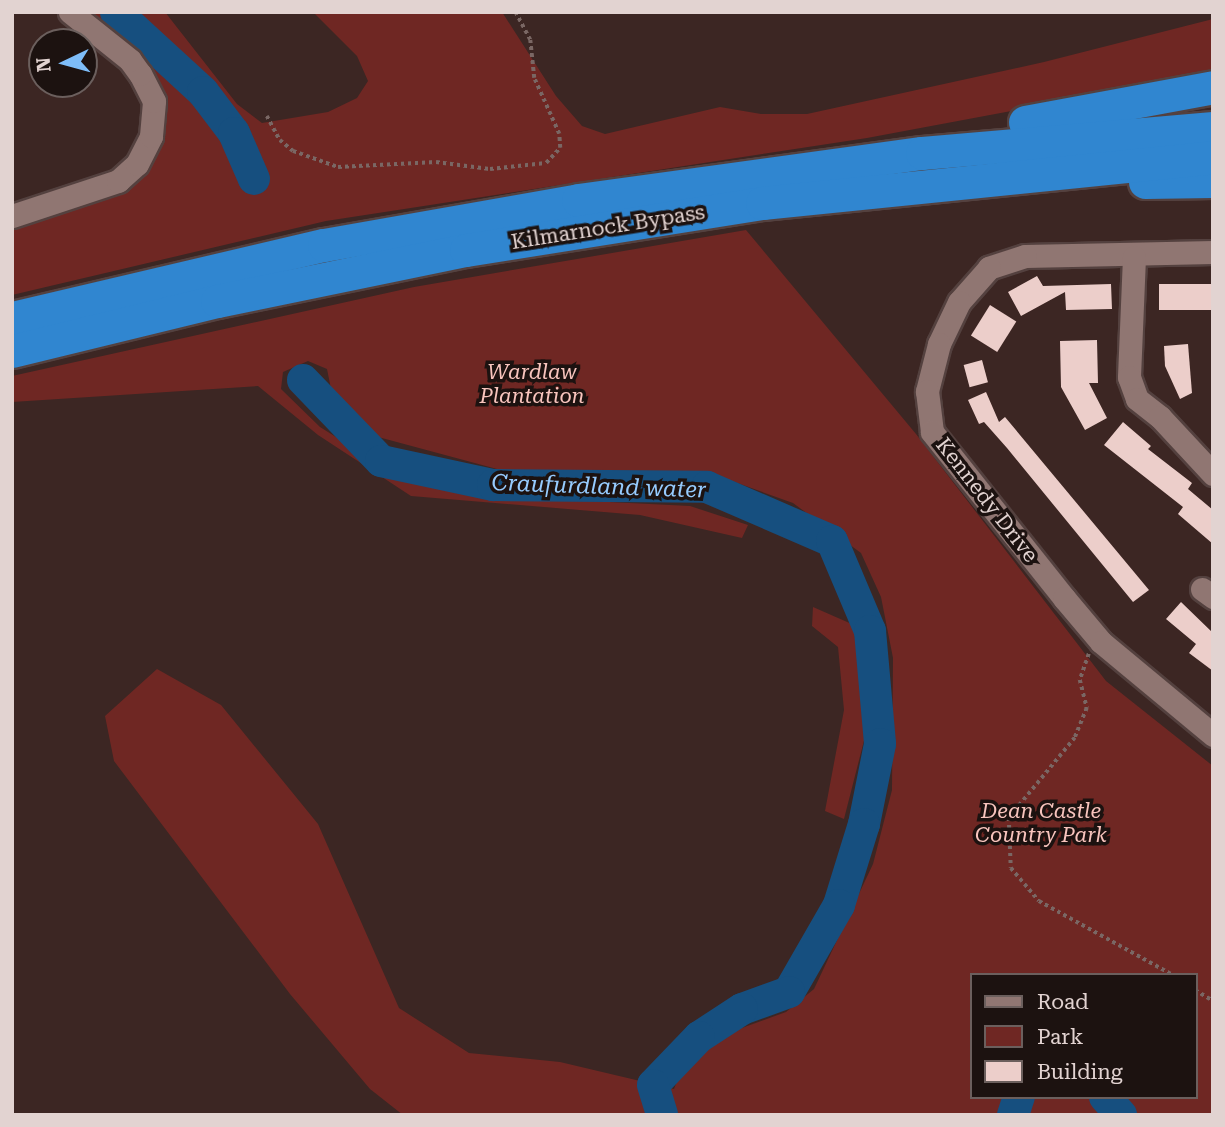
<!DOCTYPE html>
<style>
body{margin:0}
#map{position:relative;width:1225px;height:1127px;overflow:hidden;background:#3c2623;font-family:"Roboto Serif",serif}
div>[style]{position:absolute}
.green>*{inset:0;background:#6f2723}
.river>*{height:32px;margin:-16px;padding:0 16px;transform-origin:16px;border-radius:16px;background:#164f7f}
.building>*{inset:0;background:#ecceca;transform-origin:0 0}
.path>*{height:3.5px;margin-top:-1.75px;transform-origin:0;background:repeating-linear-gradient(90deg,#7a6764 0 3.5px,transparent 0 7px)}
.roads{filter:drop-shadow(2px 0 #54413f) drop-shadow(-2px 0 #54413f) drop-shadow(0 2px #54413f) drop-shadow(0 -2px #54413f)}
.minor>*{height:23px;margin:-11.5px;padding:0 11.5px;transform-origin:11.5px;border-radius:11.5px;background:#907672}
.highway>*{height:33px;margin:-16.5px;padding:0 16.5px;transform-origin:16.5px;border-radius:16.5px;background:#3086d0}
span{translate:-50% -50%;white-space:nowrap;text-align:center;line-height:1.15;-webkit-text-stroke:7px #1c1210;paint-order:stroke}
.street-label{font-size:21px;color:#e2d3d1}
.park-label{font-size:21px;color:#f8c4bd;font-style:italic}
.water-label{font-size:23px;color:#96cbfe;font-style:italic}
.frame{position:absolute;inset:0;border:14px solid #e2d3d1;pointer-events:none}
.legend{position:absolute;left:970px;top:973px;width:228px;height:126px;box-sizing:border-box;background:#1c1210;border:2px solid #6b5f5d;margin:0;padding:9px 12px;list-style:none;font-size:21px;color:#e2d3d1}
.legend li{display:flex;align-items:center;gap:14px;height:35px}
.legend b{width:35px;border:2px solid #6b5f5d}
.north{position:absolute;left:28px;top:28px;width:70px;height:70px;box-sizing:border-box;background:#1c1210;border:2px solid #6b5f5d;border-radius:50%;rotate:265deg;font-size:19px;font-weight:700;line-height:28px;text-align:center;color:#e2d3d1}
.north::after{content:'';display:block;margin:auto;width:24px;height:32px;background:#7ebdf9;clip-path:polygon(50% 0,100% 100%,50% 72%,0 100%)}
</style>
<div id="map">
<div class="green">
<i style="clip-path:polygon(70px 12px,165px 12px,237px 104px,262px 123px,328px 112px,357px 98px,368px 81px,357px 56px,313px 12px,502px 12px,556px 96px,582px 126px,605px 134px,720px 107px,761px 114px,807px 114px,1044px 62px,1213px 19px,1213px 73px,867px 138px,326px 221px,12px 295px,12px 216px,128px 174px,154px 101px)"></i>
<i style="clip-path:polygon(evenodd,746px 230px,916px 434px,1106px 681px,1213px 766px,1213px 1115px,403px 1115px,370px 1089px,290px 994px,114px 761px,105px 716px,157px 669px,221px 705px,318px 824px,399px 1008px,469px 1053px,560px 1062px,674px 1089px,681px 1070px,725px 1034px,786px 1012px,814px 989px,873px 864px,892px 790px,893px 658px,881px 597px,861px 553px,793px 503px,712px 474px,523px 476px,367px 434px,331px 389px,327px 369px,308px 361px,283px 372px,281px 389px,320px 427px,403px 479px,487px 496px,690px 506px,748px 525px,742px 538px,640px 515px,411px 496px,318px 435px,258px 386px,12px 402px,12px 376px,414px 287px,746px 230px,971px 975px,1195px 975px,1195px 1097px,971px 1097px,971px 975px)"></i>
<i style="clip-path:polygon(813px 607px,854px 625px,868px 725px,844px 819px,825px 811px,844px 710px,838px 647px,812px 626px)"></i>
</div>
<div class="river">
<i style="left:116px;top:12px;width:118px;rotate:42.6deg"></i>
<i style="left:203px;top:92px;width:51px;rotate:52.9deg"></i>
<i style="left:234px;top:133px;width:50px;rotate:66.5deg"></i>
<i style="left:303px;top:380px;width:112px;rotate:46.1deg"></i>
<i style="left:381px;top:461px;width:115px;rotate:12.1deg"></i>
<i style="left:493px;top:485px;width:214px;rotate:0.5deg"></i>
<i style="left:707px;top:487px;width:136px;rotate:23.4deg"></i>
<i style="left:832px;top:541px;width:98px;rotate:67.1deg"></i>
<i style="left:870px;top:631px;width:113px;rotate:84.9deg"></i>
<i style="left:880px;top:744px;width:82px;rotate:101.3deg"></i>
<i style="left:864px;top:824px;width:85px;rotate:107.2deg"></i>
<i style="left:839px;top:905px;width:100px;rotate:119.9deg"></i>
<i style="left:789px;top:992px;width:50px;rotate:160.1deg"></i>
<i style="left:742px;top:1009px;width:51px;rotate:146.9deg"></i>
<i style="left:699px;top:1037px;width:66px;rotate:133.8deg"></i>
<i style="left:653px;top:1085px;width:31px;rotate:73deg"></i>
<i style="left:1105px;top:1097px;width:24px;rotate:48deg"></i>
<i style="left:1013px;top:1115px;width:19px;rotate:-72deg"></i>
</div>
<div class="building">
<i style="clip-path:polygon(1037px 276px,1043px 286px,1111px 284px,1112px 309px,1066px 310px,1065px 292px,1021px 316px,1008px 292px)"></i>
<i style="left:1213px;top:284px;width:26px;height:54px;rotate:90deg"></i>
<i style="left:990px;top:305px;width:31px;height:36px;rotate:32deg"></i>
<i style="clip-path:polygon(1097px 340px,1098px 383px,1089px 383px,1107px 418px,1085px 430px,1061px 387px,1060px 341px)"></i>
<i style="clip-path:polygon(1188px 344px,1192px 393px,1180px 399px,1165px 366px,1164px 346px)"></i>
<i style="left:982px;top:360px;width:23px;height:19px;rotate:75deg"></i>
<i style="clip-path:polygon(986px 392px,999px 422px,1005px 417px,1149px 590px,1133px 602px,1007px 448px,984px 422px,979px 424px,968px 400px)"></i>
<i style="clip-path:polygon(1123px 422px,1151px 446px,1148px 449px,1192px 483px,1188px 489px,1213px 510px,1213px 544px,1178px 514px,1183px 507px,1104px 445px)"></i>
<i style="clip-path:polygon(1181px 602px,1213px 633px,1213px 671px,1189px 653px,1196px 644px,1166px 619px)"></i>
</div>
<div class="path">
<i style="left:267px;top:116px;width:27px;rotate:62deg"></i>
<i style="left:280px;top:140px;width:17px;rotate:40deg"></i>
<i style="left:293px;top:151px;width:48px;rotate:19.6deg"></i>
<i style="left:338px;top:167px;width:98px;rotate:-2.9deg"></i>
<i style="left:436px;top:162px;width:54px;rotate:7.4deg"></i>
<i style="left:490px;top:169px;width:56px;rotate:-6.1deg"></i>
<i style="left:546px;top:163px;width:21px;rotate:-47deg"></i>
<i style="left:560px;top:148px;width:14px;rotate:-94deg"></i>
<i style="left:559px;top:134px;width:61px;rotate:-114.1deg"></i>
<i style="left:534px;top:78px;width:38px;rotate:-96deg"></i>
<i style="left:530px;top:40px;width:32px;rotate:-118deg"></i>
<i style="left:1089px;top:654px;width:28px;rotate:109deg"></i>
<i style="left:1080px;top:680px;width:29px;rotate:76deg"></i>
<i style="left:1087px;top:708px;width:32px;rotate:112deg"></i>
<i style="left:1075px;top:738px;width:104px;rotate:129.5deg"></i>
<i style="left:1009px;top:818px;width:50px;rotate:87.7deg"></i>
<i style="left:1011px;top:868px;width:43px;rotate:49.7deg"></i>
<i style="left:1039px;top:901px;width:153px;rotate:28.9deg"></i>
<i style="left:1195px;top:990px;width:21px;rotate:31deg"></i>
</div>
<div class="roads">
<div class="minor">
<i style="left:12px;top:216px;width:112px;rotate:-18.3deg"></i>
<i style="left:118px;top:181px;width:25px;rotate:-42deg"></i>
<i style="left:137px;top:164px;width:31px;rotate:-63deg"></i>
<i style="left:151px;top:136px;width:35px;rotate:-85deg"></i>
<i style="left:154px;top:101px;width:30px;rotate:-117deg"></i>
<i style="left:140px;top:74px;width:17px;rotate:-126deg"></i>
<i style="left:130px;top:60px;width:77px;rotate:-141.3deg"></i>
<i style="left:1213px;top:252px;width:188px;rotate:178.8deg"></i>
<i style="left:1025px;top:256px;width:38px;rotate:162deg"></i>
<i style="left:989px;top:268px;width:45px;rotate:131.4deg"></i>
<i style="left:959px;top:302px;width:47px;rotate:115.5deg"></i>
<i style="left:939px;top:344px;width:49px;rotate:104.3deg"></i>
<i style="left:927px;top:391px;width:41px;rotate:83deg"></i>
<i style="left:932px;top:432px;width:212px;rotate:51.5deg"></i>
<i style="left:1064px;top:598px;width:57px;rotate:49.9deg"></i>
<i style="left:1101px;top:642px;width:146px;rotate:39.7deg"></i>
<i style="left:1134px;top:257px;width:120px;rotate:92.4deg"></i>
<i style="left:1129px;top:377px;width:23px;rotate:70deg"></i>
<i style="left:1137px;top:399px;width:29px;rotate:38deg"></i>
<i style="left:1160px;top:417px;width:78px;rotate:47.1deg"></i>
<i style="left:1202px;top:589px;width:14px;rotate:36deg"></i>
</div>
<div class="highway">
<i style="left:1025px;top:122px;width:191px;rotate:-10.5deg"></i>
<i style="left:1145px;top:182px;width:68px;rotate:-0.8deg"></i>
<i style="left:12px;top:318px;width:320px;rotate:-13.2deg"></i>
<i style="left:324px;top:245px;width:258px;rotate:-10deg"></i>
<i style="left:578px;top:200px;width:347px;rotate:-7.8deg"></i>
<i style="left:922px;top:153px;width:292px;rotate:-4.9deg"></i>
<i style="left:12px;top:351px;width:211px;rotate:-13.7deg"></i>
<i style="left:217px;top:301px;width:254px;rotate:-11.6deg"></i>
<i style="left:466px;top:250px;width:300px;rotate:-9deg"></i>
<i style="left:762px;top:203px;width:453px;rotate:-5.8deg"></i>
</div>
</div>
<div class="street-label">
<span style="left:608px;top:227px;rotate:-9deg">Kilmarnock Bypass</span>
<span style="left:987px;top:500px;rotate:52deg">Kennedy Drive</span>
</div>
<div class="park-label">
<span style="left:532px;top:384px">Wardlaw<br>Plantation</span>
<span style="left:1041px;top:823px">Dean Castle<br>Country Park</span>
</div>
<div class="water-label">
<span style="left:599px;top:487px;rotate:2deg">Craufurdland water</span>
</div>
<div class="frame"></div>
<ul class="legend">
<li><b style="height:9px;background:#907672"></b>Road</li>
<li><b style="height:19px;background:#6f2723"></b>Park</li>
<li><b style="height:19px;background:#ecceca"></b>Building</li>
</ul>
<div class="north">N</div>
</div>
